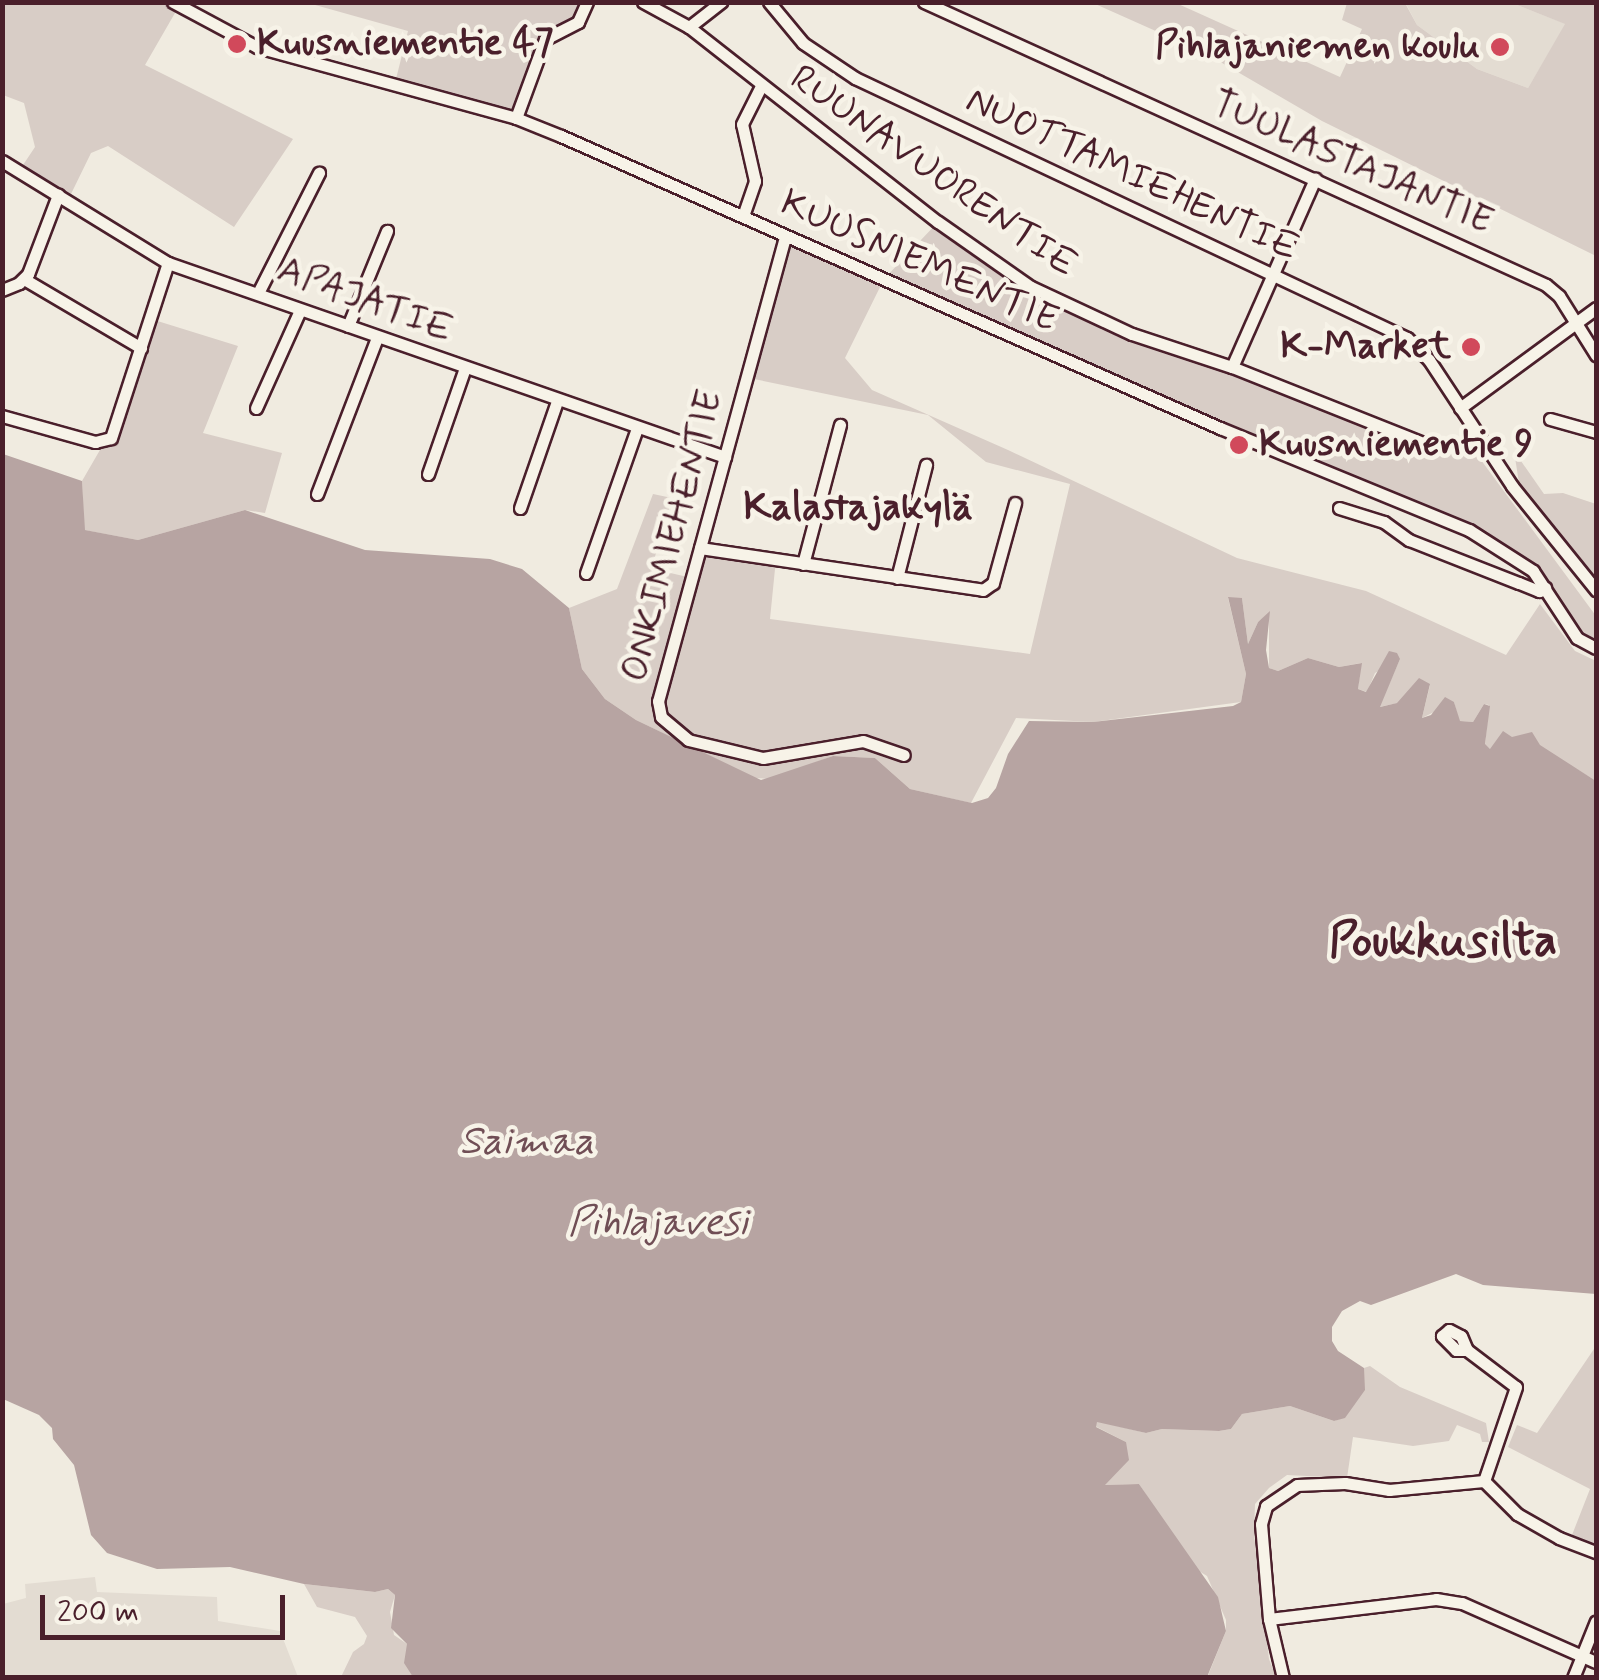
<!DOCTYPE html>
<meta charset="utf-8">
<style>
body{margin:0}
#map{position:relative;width:1599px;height:1680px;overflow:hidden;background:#f0ebe0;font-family:Mynerve,sans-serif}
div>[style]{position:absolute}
.built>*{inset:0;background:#e3dcd2}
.green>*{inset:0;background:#d8cdc6}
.water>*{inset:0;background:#b7a4a2}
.roads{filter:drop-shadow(2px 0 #4a1f2b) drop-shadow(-2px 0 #4a1f2b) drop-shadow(0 2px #4a1f2b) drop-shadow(0 -2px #4a1f2b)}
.minor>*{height:11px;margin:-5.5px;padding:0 5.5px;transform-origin:5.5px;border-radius:5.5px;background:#f7f3e8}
.dots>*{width:28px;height:28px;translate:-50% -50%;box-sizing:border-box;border:5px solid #f7f3e8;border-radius:50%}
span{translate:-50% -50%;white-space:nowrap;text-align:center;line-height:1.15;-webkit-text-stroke:9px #f7f3e8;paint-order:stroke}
.poi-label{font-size:38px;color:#4a1f2b;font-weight:700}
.left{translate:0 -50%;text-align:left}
.right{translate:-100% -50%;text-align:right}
.street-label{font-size:38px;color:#4a1f2b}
.neighbourhood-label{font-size:40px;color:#4a1f2b;font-weight:700}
.water-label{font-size:40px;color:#704e55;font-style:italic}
.district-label{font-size:48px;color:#4a1f2b;font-weight:700}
.frame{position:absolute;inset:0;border:5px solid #4a1f2b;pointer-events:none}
.scale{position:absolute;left:40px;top:1595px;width:245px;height:45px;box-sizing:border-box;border:5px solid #4a1f2b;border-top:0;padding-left:12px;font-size:30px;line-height:35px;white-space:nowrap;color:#4a1f2b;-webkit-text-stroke:8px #f7f3e8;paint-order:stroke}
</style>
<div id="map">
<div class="built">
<i style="clip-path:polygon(1405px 2px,1512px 3px,1566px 24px,1528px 88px,1477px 69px,1417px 25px)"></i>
<i style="clip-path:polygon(95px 1577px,97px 1592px,217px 1597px,218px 1621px,280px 1631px,298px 1677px,3px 1677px,3px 1604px,26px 1598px,25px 1584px)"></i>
</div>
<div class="green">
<i style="clip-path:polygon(173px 2px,179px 6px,145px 65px,293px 139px,234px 227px,108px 146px,91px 153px,71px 194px,23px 165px,35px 147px,24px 103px,3px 95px,2px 3px)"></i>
<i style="clip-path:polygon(308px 3px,587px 3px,578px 22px,545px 39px,514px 114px,396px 79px,408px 31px)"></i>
<i style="clip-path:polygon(1093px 3px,1176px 3px,1340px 77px,1362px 29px,1342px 20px,1347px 3px,1405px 3px,1417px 25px,1477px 69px,1528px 88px,1565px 24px,1512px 3px,1596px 3px,1596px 256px,1322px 121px,1205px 53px)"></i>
<i style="clip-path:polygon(938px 222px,1031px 287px,1132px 334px,1360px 417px,1443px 453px,1478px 456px,1596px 616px,1596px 641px,1580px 630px,1530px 563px,1470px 530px,884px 279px,845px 358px,872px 390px,1008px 450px,1237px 558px,1366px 591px,1506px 655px,1540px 604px,1575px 651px,1596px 661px,1596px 781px,1575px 768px,1491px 750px,1485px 745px,1489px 705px,1484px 704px,1473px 722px,1459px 721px,1454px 702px,1422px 718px,1430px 685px,1398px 703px,1379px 707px,1400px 659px,1375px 673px,1367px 692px,1358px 689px,1361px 663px,1339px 667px,1308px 658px,1278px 671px,1269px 668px,1269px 613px,1258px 622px,1248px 644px,1242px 598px,1228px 598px,1246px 674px,1241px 702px,1093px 722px,1016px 718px,971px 803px,910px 789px,875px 758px,833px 756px,770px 779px,755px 778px,636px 720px,605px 699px,582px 669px,569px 608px,617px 589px,653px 494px,672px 498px,654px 560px,666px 572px,692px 578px,700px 548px,776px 559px,770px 619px,1030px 654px,1070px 484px,986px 462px,928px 415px,749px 378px,785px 237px,884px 279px)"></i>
<i style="clip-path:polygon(151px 319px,238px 346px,203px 433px,282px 453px,265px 513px,245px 510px,138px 540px,84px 530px,82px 481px,104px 443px)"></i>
<i style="clip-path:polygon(1514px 451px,1544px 494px,1563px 493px,1596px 504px,1596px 581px,1519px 483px)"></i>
<i style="clip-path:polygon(1596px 1346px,1594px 1401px,1596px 1546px,1572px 1535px,1590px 1489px,1508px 1447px,1517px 1425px,1537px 1433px)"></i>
<i style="clip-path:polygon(1370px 1366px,1400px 1387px,1486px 1423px,1489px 1442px,1482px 1442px,1480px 1434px,1457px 1425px,1449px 1441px,1413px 1446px,1353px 1437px,1347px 1478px,1287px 1475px,1269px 1488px,1255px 1504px,1254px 1535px,1269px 1659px,1276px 1677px,1207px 1678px,1226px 1631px,1226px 1620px,1207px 1576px,1194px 1568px,1139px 1484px,1104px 1485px,1126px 1442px,1095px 1426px,1097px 1421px,1146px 1433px,1162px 1429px,1219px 1431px,1231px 1429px,1242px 1414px,1290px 1406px,1334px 1421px,1345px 1417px,1364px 1390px,1364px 1368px)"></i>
<i style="clip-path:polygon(304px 1584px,375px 1592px,388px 1589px,395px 1595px,390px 1612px,394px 1635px,407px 1644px,413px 1677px,341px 1677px,353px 1652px,364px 1644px,367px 1636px,355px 1617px,317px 1607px)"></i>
</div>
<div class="water">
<i style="clip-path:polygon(3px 454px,82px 481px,85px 530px,138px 540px,245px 510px,365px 550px,490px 559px,522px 569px,569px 608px,582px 669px,605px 699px,636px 720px,761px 780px,833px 756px,875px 758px,910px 789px,972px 803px,988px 798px,996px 788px,1008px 754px,1029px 721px,1093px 722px,1233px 706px,1241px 702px,1246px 674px,1228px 597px,1242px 598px,1248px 644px,1258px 622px,1270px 611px,1266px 650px,1269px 668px,1278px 671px,1308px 658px,1339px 667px,1362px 663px,1358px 689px,1366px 692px,1389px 651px,1397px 653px,1400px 659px,1380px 707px,1397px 703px,1419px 678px,1430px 684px,1422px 718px,1431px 715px,1445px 697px,1454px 702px,1460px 721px,1473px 722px,1484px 704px,1490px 706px,1485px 744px,1490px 749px,1503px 731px,1512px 737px,1532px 732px,1540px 745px,1596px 781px,1596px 1294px,1483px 1285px,1456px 1274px,1371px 1305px,1360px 1301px,1342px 1311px,1332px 1327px,1332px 1341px,1338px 1351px,1364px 1368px,1365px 1390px,1345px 1418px,1334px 1421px,1290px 1406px,1242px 1414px,1231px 1429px,1219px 1431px,1162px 1429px,1146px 1433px,1097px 1422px,1096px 1427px,1126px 1442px,1129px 1460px,1105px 1485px,1139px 1484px,1218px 1597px,1226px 1631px,1207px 1677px,413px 1677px,404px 1663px,407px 1644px,391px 1628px,395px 1595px,388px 1589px,375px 1592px,304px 1584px,230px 1567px,157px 1569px,107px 1553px,91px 1535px,74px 1465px,53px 1439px,52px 1428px,39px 1415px,3px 1399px)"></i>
</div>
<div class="roads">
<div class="minor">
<i style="left:173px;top:2px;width:95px;rotate:28.2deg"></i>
<i style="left:257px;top:47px;width:269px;rotate:15.3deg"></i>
<i style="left:516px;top:118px;width:48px;rotate:21.8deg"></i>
<i style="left:561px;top:136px;width:721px;rotate:23.9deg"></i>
<i style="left:1220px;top:428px;width:269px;rotate:22.3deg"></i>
<i style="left:1469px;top:530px;width:76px;rotate:32.6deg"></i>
<i style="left:1533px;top:571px;width:80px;rotate:56.7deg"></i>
<i style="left:1577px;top:638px;width:21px;rotate:28deg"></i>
<i style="left:643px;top:2px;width:52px;rotate:28.5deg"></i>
<i style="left:689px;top:27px;width:316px;rotate:38.1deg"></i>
<i style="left:938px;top:222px;width:113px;rotate:35deg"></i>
<i style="left:1031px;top:287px;width:111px;rotate:25deg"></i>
<i style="left:1132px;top:334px;width:105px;rotate:18.3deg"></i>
<i style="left:1232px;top:367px;width:214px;rotate:21.7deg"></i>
<i style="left:769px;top:2px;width:53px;rotate:50.3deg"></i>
<i style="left:803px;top:43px;width:63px;rotate:33.9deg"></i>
<i style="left:855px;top:78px;width:610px;rotate:25.22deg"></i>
<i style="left:1407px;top:338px;width:31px;rotate:45deg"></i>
<i style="left:1429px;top:360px;width:151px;rotate:56.6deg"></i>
<i style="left:1512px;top:486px;width:134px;rotate:51.1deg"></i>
<i style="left:924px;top:2px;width:683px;rotate:24.46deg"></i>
<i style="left:1546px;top:285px;width:17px;rotate:40deg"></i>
<i style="left:1559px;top:296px;width:70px;rotate:57.9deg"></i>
<i style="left:689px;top:27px;width:41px;rotate:-38deg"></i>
<i style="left:516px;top:118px;width:84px;rotate:-69.8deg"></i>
<i style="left:545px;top:39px;width:37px;rotate:-27deg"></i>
<i style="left:578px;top:22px;width:22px;rotate:-66deg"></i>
<i style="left:2px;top:161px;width:195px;rotate:31.6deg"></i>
<i style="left:168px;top:263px;width:590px;rotate:19.2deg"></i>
<i style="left:743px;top:216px;width:37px;rotate:-71deg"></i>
<i style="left:755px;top:181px;width:58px;rotate:-102.8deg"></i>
<i style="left:742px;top:124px;width:42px;rotate:-63.4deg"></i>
<i style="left:785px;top:237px;width:481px;rotate:105.3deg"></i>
<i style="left:658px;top:701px;width:16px;rotate:79deg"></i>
<i style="left:661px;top:717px;width:35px;rotate:40deg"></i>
<i style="left:688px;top:740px;width:77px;rotate:13.5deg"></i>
<i style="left:763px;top:758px;width:101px;rotate:-9.6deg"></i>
<i style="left:863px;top:741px;width:43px;rotate:18.9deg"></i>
<i style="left:24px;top:279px;width:136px;rotate:30.5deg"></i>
<i style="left:2px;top:290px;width:18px;rotate:-22deg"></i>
<i style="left:19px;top:283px;width:13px;rotate:-45deg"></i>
<i style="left:28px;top:274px;width:85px;rotate:-69.2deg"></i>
<i style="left:258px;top:293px;width:135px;rotate:-63.1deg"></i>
<i style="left:348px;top:326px;width:103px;rotate:-67.7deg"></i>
<i style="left:1232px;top:367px;width:206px;rotate:-66.2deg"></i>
<i style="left:256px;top:408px;width:107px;rotate:-65.8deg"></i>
<i style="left:1460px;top:408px;width:169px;rotate:-36.3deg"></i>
<i style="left:2px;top:416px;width:97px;rotate:15.6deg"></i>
<i style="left:95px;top:442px;width:16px;rotate:-14deg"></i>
<i style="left:111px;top:438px;width:184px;rotate:-72deg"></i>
<i style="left:1550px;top:419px;width:48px;rotate:15.8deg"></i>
<i style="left:428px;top:474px;width:112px;rotate:-70.8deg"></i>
<i style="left:317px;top:494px;width:167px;rotate:-69deg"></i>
<i style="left:520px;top:508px;width:113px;rotate:-70.9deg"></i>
<i style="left:1339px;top:508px;width:47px;rotate:17.3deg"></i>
<i style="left:1384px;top:522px;width:31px;rotate:36deg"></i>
<i style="left:1409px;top:540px;width:118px;rotate:21.4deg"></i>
<i style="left:1519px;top:583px;width:22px;rotate:22deg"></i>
<i style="left:1539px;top:591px;width:7px;rotate:-27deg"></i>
<i style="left:700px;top:548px;width:286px;rotate:8.4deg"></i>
<i style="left:983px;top:590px;width:12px;rotate:-35deg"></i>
<i style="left:993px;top:583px;width:83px;rotate:-74.6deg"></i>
<i style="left:803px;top:564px;width:144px;rotate:-75.1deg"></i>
<i style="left:586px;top:573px;width:154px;rotate:-70.6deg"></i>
<i style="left:897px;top:578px;width:117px;rotate:-75.6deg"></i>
<i style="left:1467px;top:1350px;width:11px;rotate:180deg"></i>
<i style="left:1456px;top:1350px;width:20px;rotate:-135deg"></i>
<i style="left:1442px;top:1336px;width:9px;rotate:-41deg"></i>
<i style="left:1449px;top:1330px;width:13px;rotate:27deg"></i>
<i style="left:1461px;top:1336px;width:15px;rotate:67deg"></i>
<i style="left:1467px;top:1350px;width:61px;rotate:37.1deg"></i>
<i style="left:1516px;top:1387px;width:99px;rotate:108.8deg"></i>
<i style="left:1269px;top:1619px;width:168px;rotate:-6.8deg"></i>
<i style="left:1436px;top:1599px;width:26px;rotate:9deg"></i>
<i style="left:1462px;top:1603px;width:146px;rotate:23.8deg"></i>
<i style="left:1283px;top:1678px;width:61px;rotate:-103.3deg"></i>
<i style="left:1269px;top:1619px;width:95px;rotate:-94.8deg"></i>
<i style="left:1261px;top:1524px;width:19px;rotate:-74deg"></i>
<i style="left:1266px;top:1506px;width:37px;rotate:-34deg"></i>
<i style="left:1297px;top:1485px;width:48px;rotate:-2.4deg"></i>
<i style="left:1345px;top:1483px;width:45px;rotate:9deg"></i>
<i style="left:1389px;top:1490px;width:95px;rotate:-5.4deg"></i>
<i style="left:1484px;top:1481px;width:47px;rotate:45deg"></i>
<i style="left:1517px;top:1514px;width:48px;rotate:29.7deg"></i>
<i style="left:1559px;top:1538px;width:40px;rotate:21deg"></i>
<i style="left:1573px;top:1678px;width:61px;rotate:-68deg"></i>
</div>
</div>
<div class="dots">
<i style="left:237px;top:44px;background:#d1495b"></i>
<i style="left:1500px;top:47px;background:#d1495b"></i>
<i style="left:1471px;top:347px;background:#d1495b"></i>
<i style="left:1239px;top:445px;background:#d1495b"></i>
</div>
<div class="poi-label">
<span class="left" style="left:257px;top:44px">Kuusniementie 47</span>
<span class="right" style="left:1480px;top:47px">Pihlajaniemen koulu</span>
<span class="right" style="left:1451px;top:347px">K-Market</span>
<span class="left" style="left:1259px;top:445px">Kuusniementie 9</span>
</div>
<div class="street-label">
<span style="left:1352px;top:163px;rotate:24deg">TUULASTAJANTIE</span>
<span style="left:933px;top:172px;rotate:35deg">RUUNAVUORENTIE</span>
<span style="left:1132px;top:175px;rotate:25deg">NUOTTAMIEHENTIE</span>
<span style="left:919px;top:262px;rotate:24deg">KUUSNIEMENTIE</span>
<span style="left:365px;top:300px;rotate:20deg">APAJATIE</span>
<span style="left:673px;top:536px;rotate:-75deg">ONKIMIEHENTIE</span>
</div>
<div class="neighbourhood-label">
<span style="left:858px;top:508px">Kalastajakylä</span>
</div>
<div class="water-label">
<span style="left:527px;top:1142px">Saimaa</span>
<span style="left:658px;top:1223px">Pihlajavesi</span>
</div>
<div class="district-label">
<span style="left:1443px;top:942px">Poukkusilta</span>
</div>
<div class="frame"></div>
<div class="scale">200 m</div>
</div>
